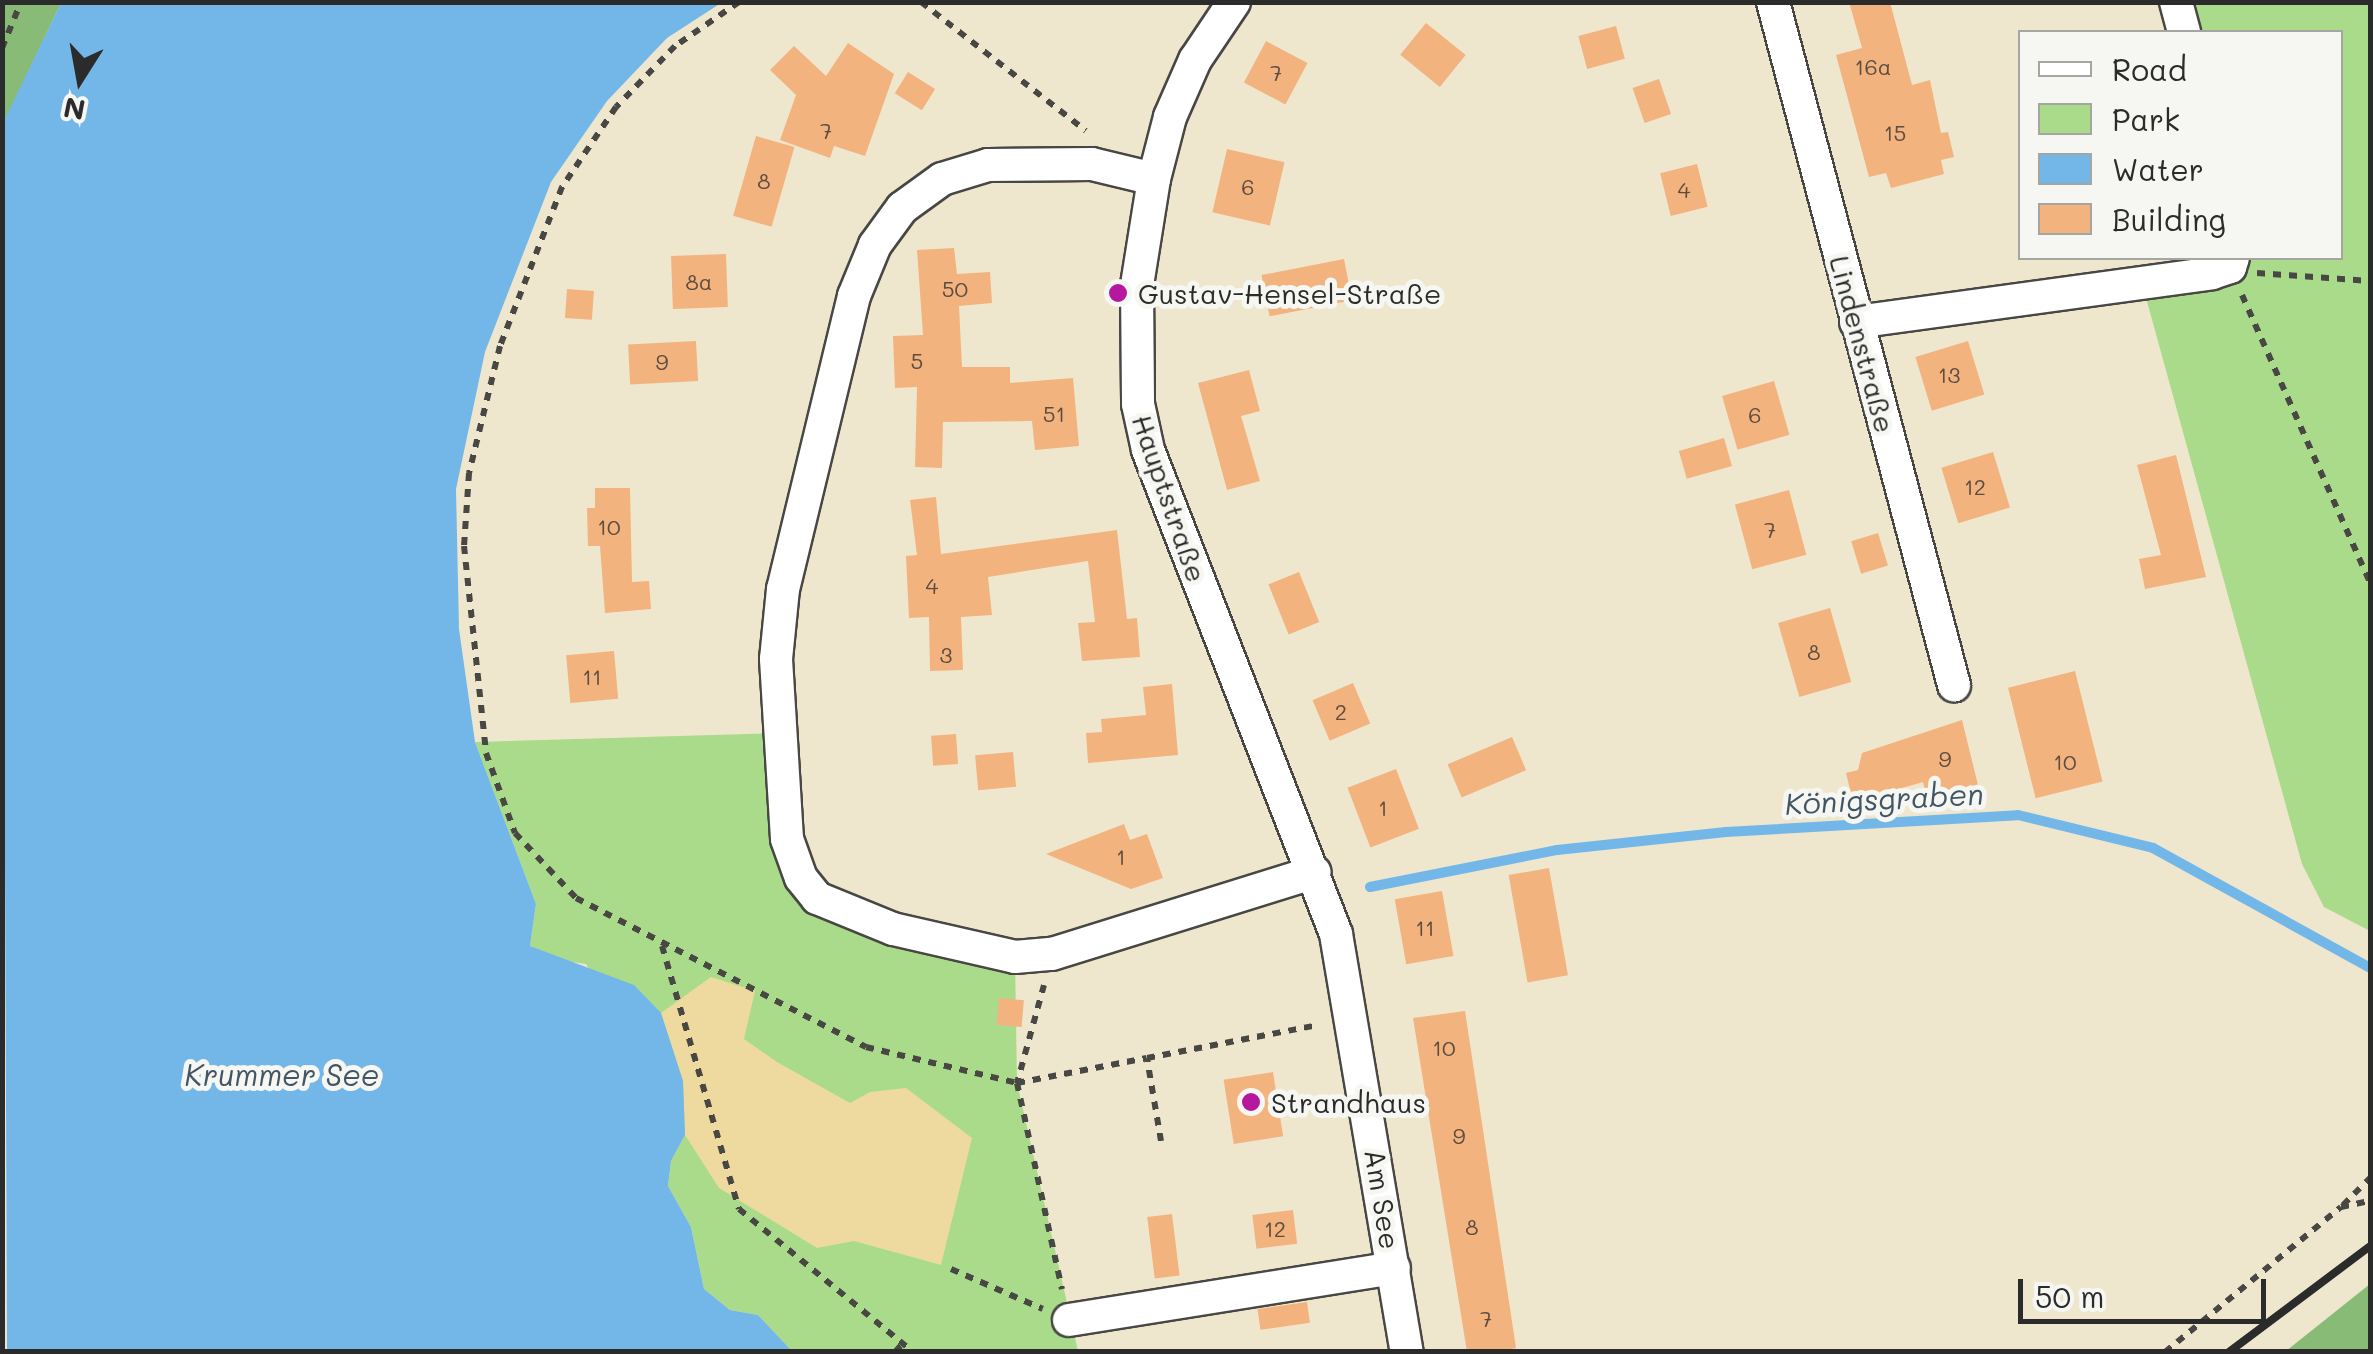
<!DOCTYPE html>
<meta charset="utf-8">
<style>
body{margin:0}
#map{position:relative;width:2373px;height:1354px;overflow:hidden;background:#eee7ce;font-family:Mali,sans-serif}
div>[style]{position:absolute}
.green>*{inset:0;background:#aadb8a}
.forest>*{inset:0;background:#87bb76}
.sand>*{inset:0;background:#eeda9e}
.water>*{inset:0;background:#73b7e9}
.stream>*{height:10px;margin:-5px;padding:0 5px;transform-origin:5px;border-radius:5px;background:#73b7e9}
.building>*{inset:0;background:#f2b37f;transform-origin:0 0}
.path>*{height:6px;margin-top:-3px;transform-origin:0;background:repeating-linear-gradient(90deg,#484743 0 8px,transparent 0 16px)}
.roads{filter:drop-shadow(2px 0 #484743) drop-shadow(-2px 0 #484743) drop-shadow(0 2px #484743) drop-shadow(0 -2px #484743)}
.minor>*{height:32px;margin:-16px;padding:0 16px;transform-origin:16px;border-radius:16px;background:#fff}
.rail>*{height:8px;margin:-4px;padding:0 4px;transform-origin:4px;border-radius:4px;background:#2b2b2b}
.dots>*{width:28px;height:28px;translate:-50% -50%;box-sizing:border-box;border:5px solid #f6f6f2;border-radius:50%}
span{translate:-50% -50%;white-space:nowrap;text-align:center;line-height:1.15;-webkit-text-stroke:10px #f6f6f2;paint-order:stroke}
.number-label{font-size:22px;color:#5d4d40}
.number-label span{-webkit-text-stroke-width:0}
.poi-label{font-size:28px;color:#2b2b2b}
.left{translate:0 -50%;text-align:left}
.street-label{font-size:28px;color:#2b2b2b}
.water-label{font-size:30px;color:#415564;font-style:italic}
.frame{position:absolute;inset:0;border:5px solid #2b2b2b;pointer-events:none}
.legend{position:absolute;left:2018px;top:30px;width:325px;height:230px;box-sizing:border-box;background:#f6f6f2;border:2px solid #a5a5a2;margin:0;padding:12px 18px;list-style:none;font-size:30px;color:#2b2b2b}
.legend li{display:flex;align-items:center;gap:20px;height:50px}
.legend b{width:50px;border:2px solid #a5a5a2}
.north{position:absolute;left:30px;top:30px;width:100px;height:100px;-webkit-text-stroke:8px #f6f6f2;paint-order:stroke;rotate:191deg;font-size:28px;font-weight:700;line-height:40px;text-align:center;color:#2b2b2b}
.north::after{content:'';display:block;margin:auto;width:35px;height:45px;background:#2b2b2b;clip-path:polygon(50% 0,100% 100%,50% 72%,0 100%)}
.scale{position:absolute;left:2018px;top:1279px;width:248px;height:45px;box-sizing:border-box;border:5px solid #2b2b2b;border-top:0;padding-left:12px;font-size:30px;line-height:35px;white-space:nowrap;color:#2b2b2b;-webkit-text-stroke:8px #f6f6f2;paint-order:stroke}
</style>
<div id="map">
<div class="green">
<i style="clip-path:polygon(2176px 3px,2370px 3px,2370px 931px,2324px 907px,2302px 864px,2143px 287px,2241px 258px,2340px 258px,2340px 32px,2184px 32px)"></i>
<i style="clip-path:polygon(778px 733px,801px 878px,1015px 957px,1017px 1083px,1078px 1351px,792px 1351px,758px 1315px,730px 1310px,704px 1289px,691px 1227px,668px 1186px,671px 1161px,685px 1135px,586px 964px,552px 959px,530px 946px,536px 904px,475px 742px)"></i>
</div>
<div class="forest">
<i style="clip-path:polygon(3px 3px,61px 3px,3px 125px)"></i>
<i style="clip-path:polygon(2370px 1284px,2370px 1351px,2286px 1351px)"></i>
</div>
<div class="sand">
<i style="clip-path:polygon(711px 977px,755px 991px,744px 1039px,777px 1062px,850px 1103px,870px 1092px,906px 1088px,972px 1138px,941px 1265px,854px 1241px,817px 1248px,719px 1188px,685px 1135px,683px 1081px,661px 1013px)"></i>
</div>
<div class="water">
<i style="clip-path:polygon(61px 3px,721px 3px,667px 38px,607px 101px,551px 182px,485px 352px,456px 489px,459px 629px,475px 742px,536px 904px,530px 946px,634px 985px,661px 1013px,683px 1081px,685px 1135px,671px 1161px,668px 1186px,691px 1227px,704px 1289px,730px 1310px,758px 1315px,792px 1351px,7px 1351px,2px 125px)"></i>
</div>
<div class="stream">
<i style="left:1370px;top:887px;width:191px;rotate:-11.2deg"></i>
<i style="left:1557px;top:850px;width:170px;rotate:-6.1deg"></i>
<i style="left:1726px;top:832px;width:292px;rotate:-3.3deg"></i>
<i style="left:2018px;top:815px;width:139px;rotate:13.7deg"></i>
<i style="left:2153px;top:848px;width:248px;rotate:28.9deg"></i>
</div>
<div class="building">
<i style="clip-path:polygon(1849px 2px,1890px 2px,1912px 85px,1930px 80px,1941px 133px,1948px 132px,1954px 157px,1941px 160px,1944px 174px,1891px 188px,1886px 173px,1869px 177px,1836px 55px,1862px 48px)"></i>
<i style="left:1426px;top:23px;width:51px;height:41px;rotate:39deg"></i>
<i style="left:1616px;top:26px;width:34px;height:39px;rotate:75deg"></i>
<i style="left:1266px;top:41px;width:47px;height:47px;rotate:28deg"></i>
<i style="clip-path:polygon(848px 43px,894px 74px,865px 156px,834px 146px,830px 158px,780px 140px,796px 95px,770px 70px,794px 46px,826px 76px)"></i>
<i style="left:908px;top:72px;width:32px;height:25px;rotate:32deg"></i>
<i style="left:1659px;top:79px;width:37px;height:28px;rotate:71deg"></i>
<i style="left:756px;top:136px;width:40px;height:83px;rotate:16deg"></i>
<i style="left:1227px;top:149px;width:59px;height:65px;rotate:13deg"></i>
<i style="left:1697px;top:164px;width:44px;height:38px;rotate:76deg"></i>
<i style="clip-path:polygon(954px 248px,957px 274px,990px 272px,992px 303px,959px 306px,962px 367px,1010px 367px,1010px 383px,1073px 378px,1079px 446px,1035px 450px,1032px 421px,943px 422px,942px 468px,915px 467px,917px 387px,895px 388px,893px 336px,923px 335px,917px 250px)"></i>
<i style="left:726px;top:254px;width:53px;height:55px;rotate:88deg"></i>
<i style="left:1344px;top:259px;width:42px;height:84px;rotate:79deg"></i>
<i style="left:567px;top:289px;width:27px;height:29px;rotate:4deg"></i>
<i style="left:696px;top:341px;width:40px;height:68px;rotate:87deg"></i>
<i style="left:1968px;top:341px;width:56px;height:55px;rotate:73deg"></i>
<i style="clip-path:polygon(1249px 370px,1260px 411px,1241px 416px,1260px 481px,1227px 490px,1198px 383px)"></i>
<i style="left:1774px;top:381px;width:56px;height:54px;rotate:74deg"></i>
<i style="left:1724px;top:438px;width:29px;height:47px;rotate:74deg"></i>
<i style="left:1993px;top:452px;width:58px;height:54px;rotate:73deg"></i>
<i style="clip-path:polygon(2176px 455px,2206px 577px,2145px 589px,2139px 559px,2161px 555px,2137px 465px)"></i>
<i style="clip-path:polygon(595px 488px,630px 488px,632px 582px,649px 581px,651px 609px,605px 613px,600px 546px,588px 546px,587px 508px,595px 508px)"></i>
<i style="left:1789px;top:490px;width:67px;height:56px;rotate:75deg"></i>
<i style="clip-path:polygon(936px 497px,941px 554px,1117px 530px,1127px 619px,1137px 618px,1140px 657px,1082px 661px,1078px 623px,1095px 622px,1088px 561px,988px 577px,992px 615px,961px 617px,963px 670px,930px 671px,929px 617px,909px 618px,906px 556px,917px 555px,910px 500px)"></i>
<i style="left:1878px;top:533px;width:34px;height:28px;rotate:73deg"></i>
<i style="left:1299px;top:572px;width:54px;height:33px;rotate:68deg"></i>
<i style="left:1830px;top:608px;width:77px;height:54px;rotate:74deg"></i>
<i style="left:614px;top:651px;width:48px;height:48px;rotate:85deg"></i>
<i style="left:2075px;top:671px;width:114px;height:69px;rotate:76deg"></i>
<i style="left:1353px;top:683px;width:44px;height:44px;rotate:67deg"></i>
<i style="clip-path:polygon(1172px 684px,1178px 755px,1088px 763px,1086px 733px,1102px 732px,1101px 719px,1146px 715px,1143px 687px)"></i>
<i style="clip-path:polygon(1962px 720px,1978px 785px,1927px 798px,1923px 782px,1853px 802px,1846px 773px,1858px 770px,1862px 753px)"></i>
<i style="left:956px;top:734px;width:30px;height:25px;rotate:86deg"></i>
<i style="left:1512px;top:737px;width:36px;height:70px;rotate:67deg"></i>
<i style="left:1013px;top:752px;width:35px;height:38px;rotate:85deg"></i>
<i style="left:1396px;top:769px;width:64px;height:52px;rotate:69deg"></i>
<i style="clip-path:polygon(1124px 824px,1130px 840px,1147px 834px,1163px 878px,1131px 889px,1046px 854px)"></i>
<i style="left:1549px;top:868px;width:109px;height:41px;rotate:80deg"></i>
<i style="left:1442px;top:891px;width:66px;height:48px;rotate:80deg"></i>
<i style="left:999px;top:998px;width:25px;height:27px;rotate:5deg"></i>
<i style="clip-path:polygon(1465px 1011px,1516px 1348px,1496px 1352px,1467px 1352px,1413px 1018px)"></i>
<i style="left:1273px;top:1072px;width:65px;height:50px;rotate:81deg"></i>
<i style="left:1293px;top:1210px;width:34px;height:41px;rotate:83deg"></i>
<i style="left:1172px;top:1214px;width:62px;height:25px;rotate:83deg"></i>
<i style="left:1307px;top:1302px;width:21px;height:50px;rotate:82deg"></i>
</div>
<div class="path">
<i style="left:739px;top:2px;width:78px;rotate:145.5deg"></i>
<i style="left:675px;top:46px;width:85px;rotate:134deg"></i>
<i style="left:616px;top:107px;width:97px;rotate:124deg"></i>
<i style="left:562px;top:187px;width:171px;rotate:111.3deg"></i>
<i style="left:500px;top:346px;width:131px;rotate:103.7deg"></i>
<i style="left:469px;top:473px;width:73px;rotate:93.9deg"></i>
<i style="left:464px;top:546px;width:208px;rotate:83.9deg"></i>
<i style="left:486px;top:753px;width:85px;rotate:70.1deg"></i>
<i style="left:515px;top:833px;width:89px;rotate:46.8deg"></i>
<i style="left:576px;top:898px;width:326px;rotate:27.2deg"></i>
<i style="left:866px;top:1047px;width:155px;rotate:13.4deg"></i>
<i style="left:1017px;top:1083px;width:132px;rotate:-10.9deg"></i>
<i style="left:921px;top:2px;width:209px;rotate:38deg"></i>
<i style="left:2px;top:48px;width:50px;rotate:-67.6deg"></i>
<i style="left:2257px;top:273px;width:113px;rotate:4deg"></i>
<i style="left:2242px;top:295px;width:315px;rotate:66deg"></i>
<i style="left:662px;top:946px;width:274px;rotate:73.7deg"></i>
<i style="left:739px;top:1209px;width:225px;rotate:39.4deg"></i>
<i style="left:1044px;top:985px;width:102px;rotate:105.4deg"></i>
<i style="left:1017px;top:1083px;width:211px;rotate:77.7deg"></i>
<i style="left:1161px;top:1141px;width:84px;rotate:-99.6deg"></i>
<i style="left:1147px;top:1058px;width:175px;rotate:-10.9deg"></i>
<i style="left:2343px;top:1205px;width:38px;rotate:-45deg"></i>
<i style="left:951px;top:1269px;width:100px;rotate:23.5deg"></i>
<i style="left:895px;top:1352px;width:12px;rotate:-48deg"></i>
<i style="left:2165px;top:1352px;width:228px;rotate:-39.5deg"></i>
<i style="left:2341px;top:1207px;width:30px;rotate:-12deg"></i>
</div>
<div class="roads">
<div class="minor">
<i style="left:1234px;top:2px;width:70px;rotate:123.9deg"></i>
<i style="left:1195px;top:60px;width:62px;rotate:113.7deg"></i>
<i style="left:1170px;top:117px;width:64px;rotate:104.5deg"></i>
<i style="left:1154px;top:179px;width:107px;rotate:99.1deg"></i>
<i style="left:1137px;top:285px;width:119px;rotate:89.5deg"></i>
<i style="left:1138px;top:404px;width:47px;rotate:77.7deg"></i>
<i style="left:1148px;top:450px;width:519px;rotate:68.77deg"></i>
<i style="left:1336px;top:934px;width:424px;rotate:80.4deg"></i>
<i style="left:1773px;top:2px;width:707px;rotate:75.16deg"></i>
<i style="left:2176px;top:2px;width:31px;rotate:75deg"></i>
<i style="left:1154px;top:179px;width:64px;rotate:-166.4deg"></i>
<i style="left:1092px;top:164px;width:104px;rotate:179.4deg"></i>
<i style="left:988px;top:165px;width:48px;rotate:163.1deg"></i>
<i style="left:942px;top:179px;width:49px;rotate:144.1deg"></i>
<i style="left:902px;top:208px;width:46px;rotate:126.1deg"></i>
<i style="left:875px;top:245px;width:55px;rotate:112.4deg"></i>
<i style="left:854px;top:296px;width:301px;rotate:103.6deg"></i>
<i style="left:783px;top:589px;width:70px;rotate:95.7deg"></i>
<i style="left:776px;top:659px;width:180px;rotate:86.5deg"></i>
<i style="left:787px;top:839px;width:41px;rotate:70.3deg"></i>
<i style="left:801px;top:878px;width:26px;rotate:51deg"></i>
<i style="left:817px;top:898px;width:82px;rotate:22.2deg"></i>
<i style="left:893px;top:929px;width:125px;rotate:12.9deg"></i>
<i style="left:1015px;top:957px;width:37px;rotate:-5deg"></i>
<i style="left:1052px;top:954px;width:275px;rotate:-17.3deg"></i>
<i style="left:1856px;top:322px;width:359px;rotate:-7.8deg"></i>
<i style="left:2212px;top:273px;width:19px;rotate:-18deg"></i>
<i style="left:2230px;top:267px;width:9px;rotate:-72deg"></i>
<i style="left:1069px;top:1320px;width:329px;rotate:-9.1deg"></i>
</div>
</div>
<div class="rail">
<i style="left:2229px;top:1352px;width:176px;rotate:-36.9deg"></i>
</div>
<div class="dots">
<i style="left:1118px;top:293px;background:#b5179e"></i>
<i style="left:1251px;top:1102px;background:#b5179e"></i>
</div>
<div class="number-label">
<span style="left:1873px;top:67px">16a</span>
<span style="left:1276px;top:73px">7</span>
<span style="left:826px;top:131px">7</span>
<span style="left:1895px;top:133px">15</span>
<span style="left:764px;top:181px">8</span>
<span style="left:1248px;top:187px">6</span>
<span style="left:1684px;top:190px">4</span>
<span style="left:699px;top:282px">8a</span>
<span style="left:955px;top:289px">50</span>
<span style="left:917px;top:361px">5</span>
<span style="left:662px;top:362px">9</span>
<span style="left:1949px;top:375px">13</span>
<span style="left:1054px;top:414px">51</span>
<span style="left:1755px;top:415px">6</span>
<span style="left:1975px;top:487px">12</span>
<span style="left:609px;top:527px">10</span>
<span style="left:1770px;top:530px">7</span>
<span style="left:932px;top:586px">4</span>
<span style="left:1814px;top:652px">8</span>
<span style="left:946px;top:655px">3</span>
<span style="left:592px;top:677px">11</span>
<span style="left:1341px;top:712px">2</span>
<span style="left:1945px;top:759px">9</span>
<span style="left:2065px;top:762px">10</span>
<span style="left:1383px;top:808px">1</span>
<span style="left:1121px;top:857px">1</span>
<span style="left:1425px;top:928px">11</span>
<span style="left:1444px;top:1048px">10</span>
<span style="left:1459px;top:1136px">9</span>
<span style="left:1472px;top:1227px">8</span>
<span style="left:1275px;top:1229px">12</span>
<span style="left:1486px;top:1319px">7</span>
</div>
<div class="poi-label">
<span class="left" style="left:1138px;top:293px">Gustav-Hensel-Straße</span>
<span class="left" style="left:1271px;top:1102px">Strandhaus</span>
</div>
<div class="street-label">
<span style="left:1863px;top:344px;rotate:75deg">Lindenstraße</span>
<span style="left:1170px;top:498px;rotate:71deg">Hauptstraße</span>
<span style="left:1383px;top:1199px;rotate:81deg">Am See</span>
</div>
<div class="water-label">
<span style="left:1884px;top:798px;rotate:-3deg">Königsgraben</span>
<span style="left:282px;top:1074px">Krummer See</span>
</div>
<div class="frame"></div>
<ul class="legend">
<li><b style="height:12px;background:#fff"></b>Road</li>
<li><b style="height:28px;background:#aadb8a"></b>Park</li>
<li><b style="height:28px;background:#73b7e9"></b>Water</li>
<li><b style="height:28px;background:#f2b37f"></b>Building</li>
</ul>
<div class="north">N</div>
<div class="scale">50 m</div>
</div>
